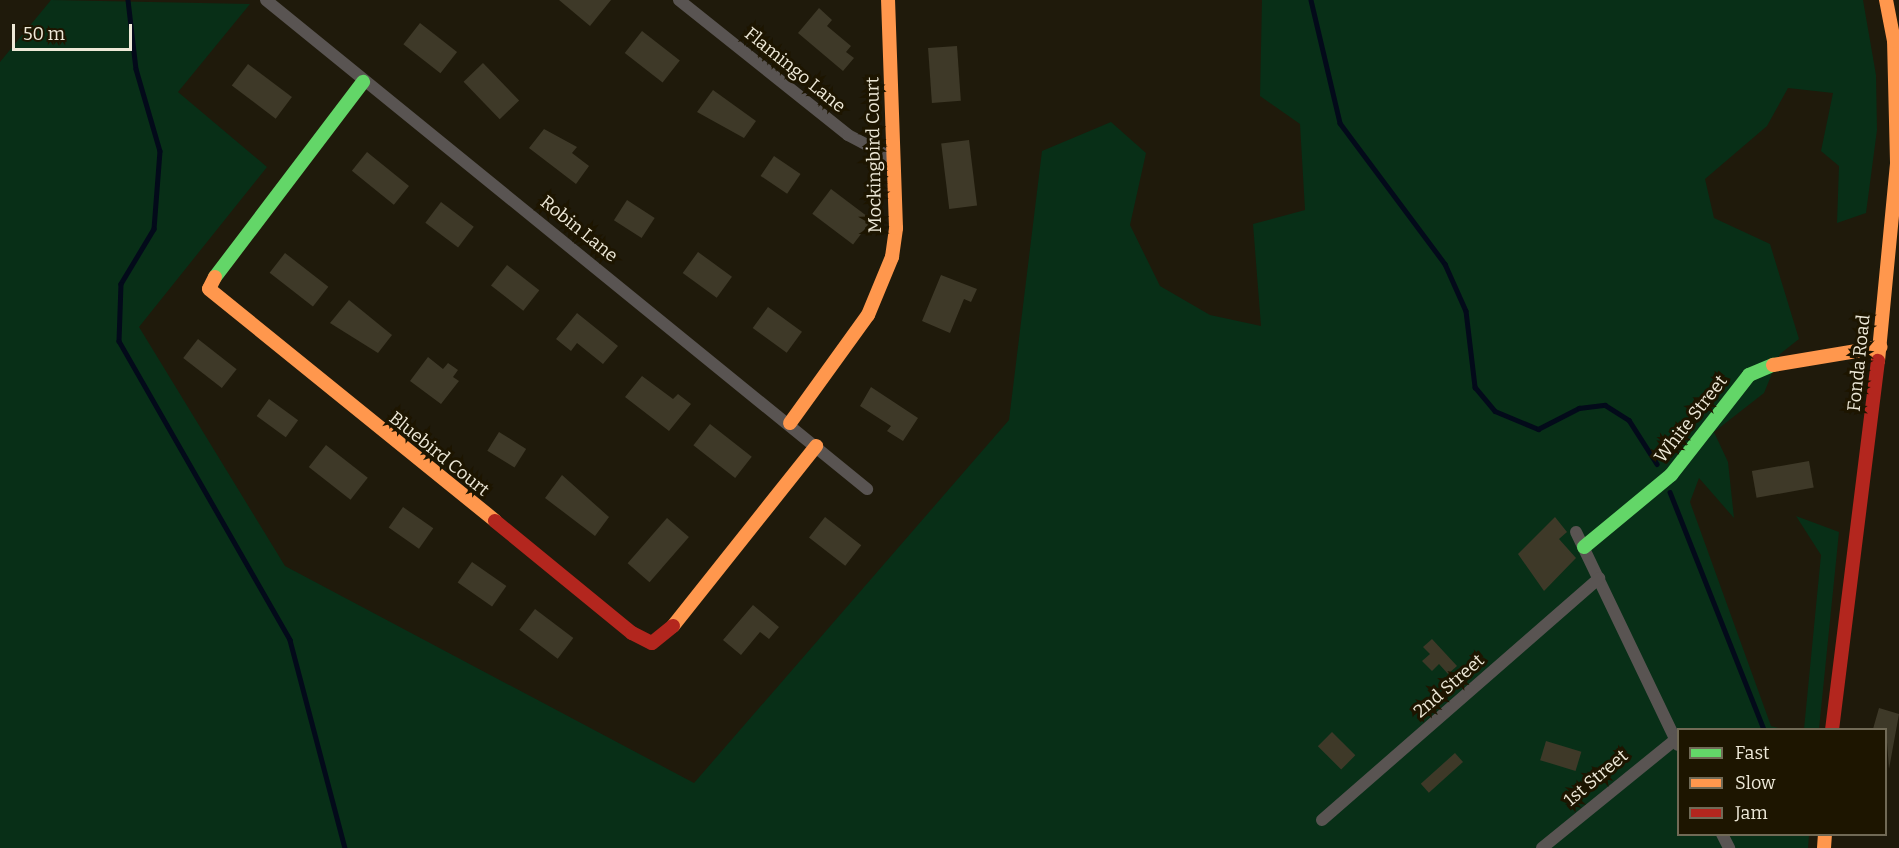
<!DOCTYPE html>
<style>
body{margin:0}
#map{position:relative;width:1899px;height:848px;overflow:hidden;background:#1f1a0b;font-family:Bitter,serif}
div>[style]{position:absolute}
.green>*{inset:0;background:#082f17}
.stream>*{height:4.5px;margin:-2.25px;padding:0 2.25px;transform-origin:2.25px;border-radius:2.25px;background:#030a1a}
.building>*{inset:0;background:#3e3928;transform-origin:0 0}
.street>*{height:12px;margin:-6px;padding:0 6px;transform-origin:6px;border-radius:6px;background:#595452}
.fast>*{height:14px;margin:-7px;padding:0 7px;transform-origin:7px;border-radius:7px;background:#63d668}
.slow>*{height:14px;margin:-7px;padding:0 7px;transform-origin:7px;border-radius:7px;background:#ff974d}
.jam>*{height:14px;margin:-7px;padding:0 7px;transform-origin:7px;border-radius:7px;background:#b3261e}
span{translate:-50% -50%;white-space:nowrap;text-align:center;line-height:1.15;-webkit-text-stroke:6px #1d1500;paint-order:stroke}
.street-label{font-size:18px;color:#eee9d8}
.legend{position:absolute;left:1677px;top:728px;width:210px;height:108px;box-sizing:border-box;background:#1d1500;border:2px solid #716a56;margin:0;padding:8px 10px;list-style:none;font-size:18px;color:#eee9d8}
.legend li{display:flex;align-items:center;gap:12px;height:30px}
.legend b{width:30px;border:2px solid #716a56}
.scale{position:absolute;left:12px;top:24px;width:120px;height:27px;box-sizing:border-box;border:3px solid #eee9d8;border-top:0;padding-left:8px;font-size:18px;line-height:21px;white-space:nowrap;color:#eee9d8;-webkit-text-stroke:4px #1d1500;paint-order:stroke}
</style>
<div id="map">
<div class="green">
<i style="clip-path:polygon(51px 0,250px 4px,178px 92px,267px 167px,139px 327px,285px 566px,694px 783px,1009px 420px,1042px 151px,1111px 122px,1146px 153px,1130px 225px,1160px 286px,1210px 315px,1261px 326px,1253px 224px,1305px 210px,1300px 124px,1260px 96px,1262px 0,1863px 0,1876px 75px,1877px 130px,1866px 213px,1837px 223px,1839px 166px,1821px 151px,1833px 93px,1788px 88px,1767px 126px,1705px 179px,1714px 218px,1770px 244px,1799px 339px,1780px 354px,1764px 393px,1714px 432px,1728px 462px,1734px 518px,1699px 478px,1690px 502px,1771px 726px,1782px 729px,1678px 730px,1678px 834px,1809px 835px,1808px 848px,0 848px,0 62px)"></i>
<i style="clip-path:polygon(1796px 516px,1839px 532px,1819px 729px,1804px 729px,1821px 555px)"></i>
</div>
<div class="stream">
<i style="left:128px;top:0;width:69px;rotate:83.4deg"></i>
<i style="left:136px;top:69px;width:85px;rotate:73.7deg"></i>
<i style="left:160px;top:151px;width:78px;rotate:94.4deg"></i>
<i style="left:154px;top:229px;width:64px;rotate:121deg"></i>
<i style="left:121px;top:284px;width:57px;rotate:92deg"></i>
<i style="left:119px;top:341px;width:344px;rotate:60.2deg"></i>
<i style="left:290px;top:640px;width:215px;rotate:75.2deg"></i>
<i style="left:1311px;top:0;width:126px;rotate:76.7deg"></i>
<i style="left:1340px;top:123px;width:176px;rotate:53.3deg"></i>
<i style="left:1445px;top:264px;width:51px;rotate:65.9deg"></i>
<i style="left:1466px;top:311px;width:77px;rotate:83.2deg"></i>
<i style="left:1475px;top:387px;width:31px;rotate:50deg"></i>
<i style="left:1495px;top:411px;width:47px;rotate:22.7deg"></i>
<i style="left:1538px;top:429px;width:46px;rotate:-27.1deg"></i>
<i style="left:1579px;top:408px;width:26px;rotate:-7deg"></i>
<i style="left:1605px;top:405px;width:28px;rotate:32deg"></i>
<i style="left:1629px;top:420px;width:52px;rotate:57.5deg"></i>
<i style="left:1670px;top:492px;width:256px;rotate:68.4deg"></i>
</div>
<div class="building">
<i style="clip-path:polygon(559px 0,611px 0,590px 26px)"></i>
<i style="clip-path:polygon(819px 8px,832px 20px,827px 26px,851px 46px,846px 52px,854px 58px,843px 71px,798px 33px)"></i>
<i style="left:420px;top:23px;width:47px;height:27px;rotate:38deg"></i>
<i style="left:642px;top:31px;width:48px;height:28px;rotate:38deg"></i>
<i style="left:957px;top:46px;width:55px;height:29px;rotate:86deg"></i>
<i style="left:483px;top:63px;width:52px;height:27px;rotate:46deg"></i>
<i style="left:248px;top:64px;width:55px;height:27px;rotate:37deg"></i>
<i style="clip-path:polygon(713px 90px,756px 121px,744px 138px,697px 112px)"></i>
<i style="clip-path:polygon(544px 129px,577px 147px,572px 153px,589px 166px,576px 184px,529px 148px)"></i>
<i style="left:969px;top:140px;width:66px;height:28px;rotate:83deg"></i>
<i style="left:367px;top:152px;width:54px;height:24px;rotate:39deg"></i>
<i style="left:774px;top:156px;width:32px;height:24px;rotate:34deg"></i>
<i style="left:831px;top:189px;width:51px;height:31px;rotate:37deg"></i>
<i style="left:627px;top:200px;width:33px;height:24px;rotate:33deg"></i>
<i style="left:441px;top:202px;width:41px;height:26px;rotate:37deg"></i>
<i style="left:698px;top:252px;width:42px;height:26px;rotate:36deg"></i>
<i style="left:285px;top:253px;width:55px;height:25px;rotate:38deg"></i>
<i style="left:507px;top:265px;width:41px;height:26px;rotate:38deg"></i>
<i style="clip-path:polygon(941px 275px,977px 289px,971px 302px,964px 299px,950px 333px,922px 321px)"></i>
<i style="clip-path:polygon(349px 300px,392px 335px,378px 353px,330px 323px)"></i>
<i style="left:768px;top:307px;width:42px;height:26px;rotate:36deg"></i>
<i style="clip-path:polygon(577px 313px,618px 346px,603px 364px,577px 343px,571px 351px,556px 339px)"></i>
<i style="left:198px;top:339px;width:49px;height:24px;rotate:38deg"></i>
<i style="clip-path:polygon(428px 357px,443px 369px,448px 363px,458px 370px,453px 377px,459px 381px,441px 404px,410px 381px)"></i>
<i style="clip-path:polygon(642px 376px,673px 399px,678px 394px,691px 404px,669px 431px,625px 397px)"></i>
<i style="clip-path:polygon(871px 387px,918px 418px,903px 441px,887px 431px,891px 426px,860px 406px)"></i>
<i style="left:269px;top:399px;width:36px;height:21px;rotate:36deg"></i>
<i style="left:710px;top:424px;width:53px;height:27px;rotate:38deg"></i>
<i style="left:499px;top:432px;width:32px;height:22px;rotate:32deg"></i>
<i style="left:326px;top:445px;width:53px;height:28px;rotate:38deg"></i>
<i style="left:1809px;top:461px;width:27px;height:58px;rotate:80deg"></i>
<i style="clip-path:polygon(562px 475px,609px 517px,595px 536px,545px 498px)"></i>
<i style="left:403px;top:507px;width:37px;height:25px;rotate:35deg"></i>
<i style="left:825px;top:517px;width:46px;height:26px;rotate:38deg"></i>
<i style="clip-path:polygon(1555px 517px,1567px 532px,1559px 539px,1576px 558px,1544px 591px,1518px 554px)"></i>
<i style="left:667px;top:518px;width:29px;height:60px;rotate:41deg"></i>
<i style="left:472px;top:562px;width:42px;height:25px;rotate:35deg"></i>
<i style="clip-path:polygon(753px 605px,779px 627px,769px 639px,760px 632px,741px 655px,723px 640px)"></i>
<i style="left:535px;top:609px;width:48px;height:26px;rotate:37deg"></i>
<i style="clip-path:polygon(1432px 639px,1457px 666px,1448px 674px,1439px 664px,1432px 671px,1422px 661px,1430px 654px,1423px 647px)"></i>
<i style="clip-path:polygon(1879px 708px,1899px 714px,1889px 769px,1886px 729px,1873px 729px)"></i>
<i style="left:1332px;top:732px;width:33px;height:20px;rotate:45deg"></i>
<i style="left:1546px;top:741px;width:37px;height:20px;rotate:17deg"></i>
<i style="left:1455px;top:753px;width:12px;height:46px;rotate:48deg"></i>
</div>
<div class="street">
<i style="left:266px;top:0;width:775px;rotate:39.13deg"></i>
<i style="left:679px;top:0;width:216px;rotate:38.6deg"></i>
<i style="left:848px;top:135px;width:52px;rotate:27.6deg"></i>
<i style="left:1576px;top:532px;width:236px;rotate:64.4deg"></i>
<i style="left:1322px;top:820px;width:368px;rotate:-41.1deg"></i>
<i style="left:1722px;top:834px;width:16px;rotate:63deg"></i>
<i style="left:1542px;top:848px;width:173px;rotate:-39.1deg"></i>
</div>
<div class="fast">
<i style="left:215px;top:277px;width:245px;rotate:-52.8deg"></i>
<i style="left:1584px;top:547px;width:113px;rotate:-39.6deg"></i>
<i style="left:1671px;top:475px;width:127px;rotate:-52deg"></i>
<i style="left:1749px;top:375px;width:26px;rotate:-23deg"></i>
</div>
<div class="slow">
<i style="left:215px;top:277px;width:13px;rotate:117deg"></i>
<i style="left:209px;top:289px;width:368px;rotate:39deg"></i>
<i style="left:1878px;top:361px;width:200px;rotate:-84.5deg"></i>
<i style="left:1897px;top:162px;width:121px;rotate:-91.4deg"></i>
<i style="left:1894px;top:41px;width:42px;rotate:-101deg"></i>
<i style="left:1773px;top:365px;width:109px;rotate:-9.5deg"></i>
<i style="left:790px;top:423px;width:133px;rotate:-54.2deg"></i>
<i style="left:868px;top:315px;width:63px;rotate:-67.5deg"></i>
<i style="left:892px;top:257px;width:29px;rotate:-82deg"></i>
<i style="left:896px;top:228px;width:228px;rotate:-92deg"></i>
<i style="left:673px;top:626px;width:230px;rotate:-51.5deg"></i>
<i style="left:1824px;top:848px;width:14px;rotate:-86deg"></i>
</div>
<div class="jam">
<i style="left:495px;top:521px;width:177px;rotate:39.3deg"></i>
<i style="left:632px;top:633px;width:22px;rotate:27deg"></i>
<i style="left:652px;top:643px;width:27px;rotate:-39deg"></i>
<i style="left:1832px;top:730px;width:372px;rotate:-82.9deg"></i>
</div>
<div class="street-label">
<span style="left:795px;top:70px;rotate:39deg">Flamingo Lane</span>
<span style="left:874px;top:155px;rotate:-91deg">Mockingbird Court</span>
<span style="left:579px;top:229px;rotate:39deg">Robin Lane</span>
<span style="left:1859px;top:363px;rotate:-84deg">Fonda Road</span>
<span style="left:1691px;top:419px;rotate:-52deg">White Street</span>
<span style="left:439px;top:454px;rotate:39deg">Bluebird Court</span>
<span style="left:1449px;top:686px;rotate:-41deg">2nd Street</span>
<span style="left:1596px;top:778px;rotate:-40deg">1st Street</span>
</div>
<ul class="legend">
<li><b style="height:8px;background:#63d668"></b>Fast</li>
<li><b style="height:8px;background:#ff974d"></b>Slow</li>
<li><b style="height:8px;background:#b3261e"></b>Jam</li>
</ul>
<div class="scale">50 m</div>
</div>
